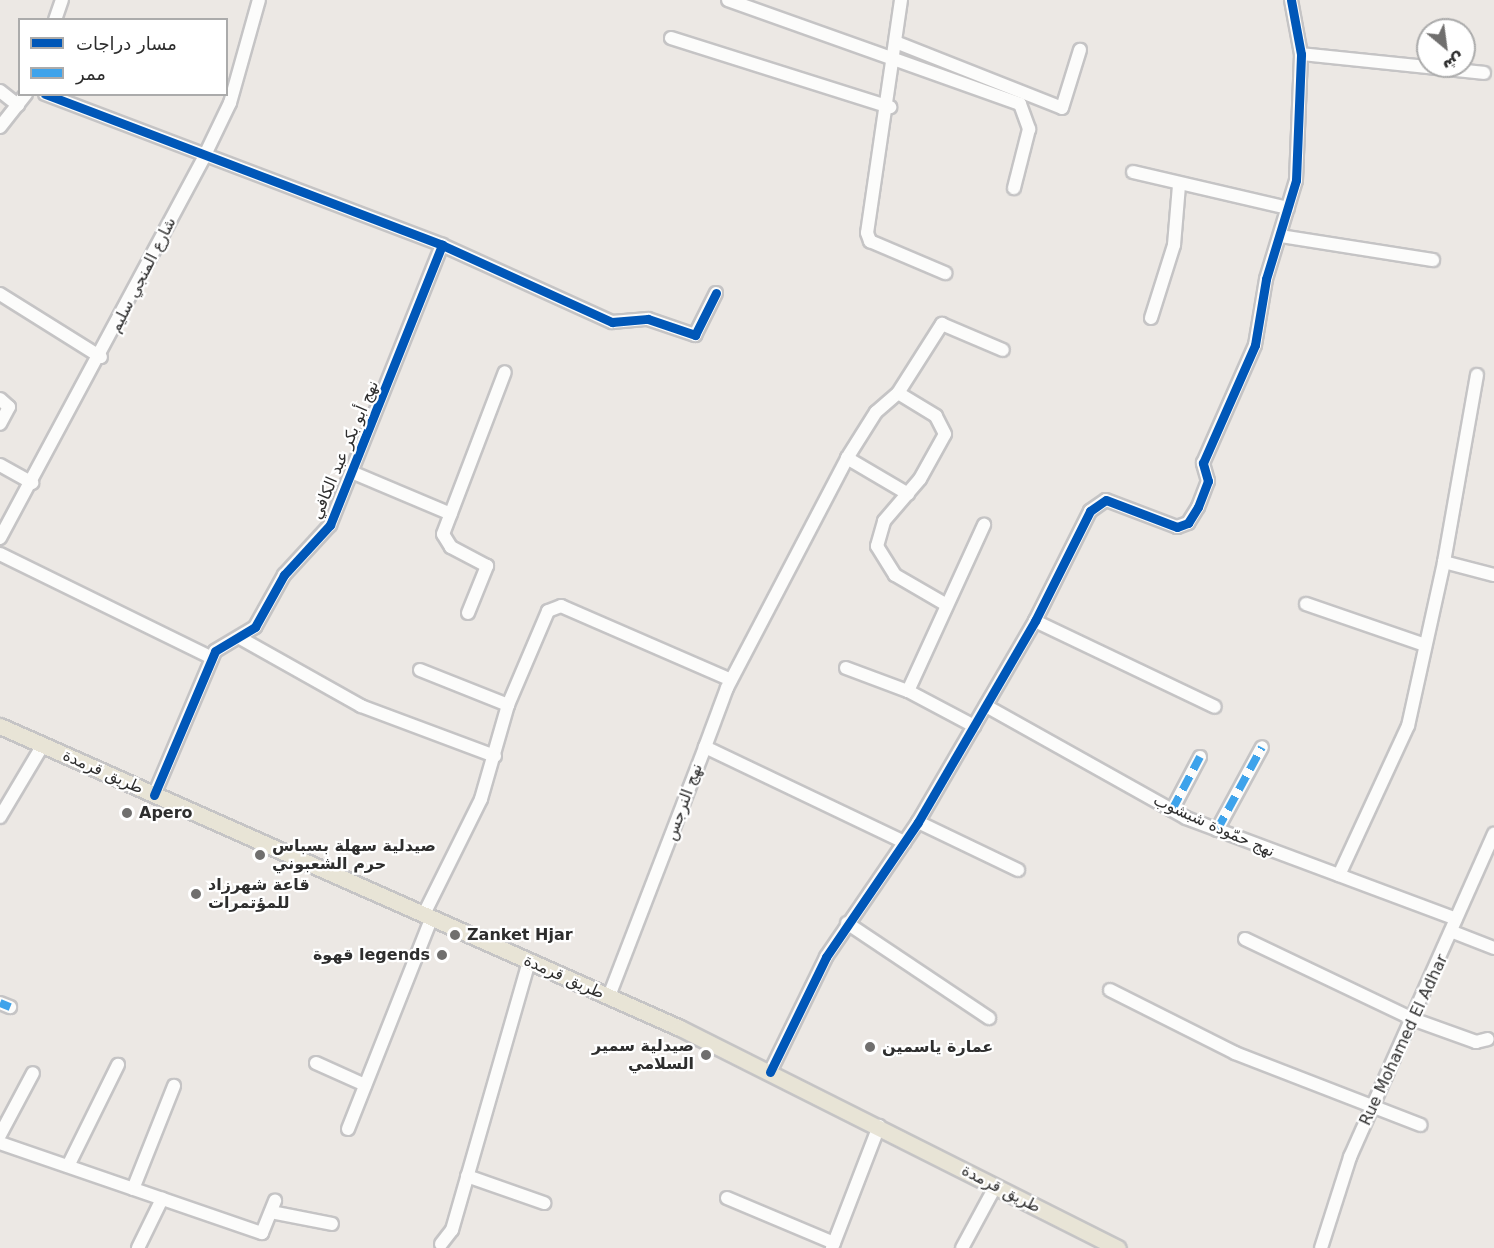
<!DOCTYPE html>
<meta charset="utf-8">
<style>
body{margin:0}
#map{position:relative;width:1494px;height:1248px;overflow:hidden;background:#ece8e4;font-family:"DejaVu Sans","Noto Naskh Arabic",sans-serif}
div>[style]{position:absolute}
.roads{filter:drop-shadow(2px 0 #c5c4c5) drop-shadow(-2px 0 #c5c4c5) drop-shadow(0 2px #c5c4c5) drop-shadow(0 -2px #c5c4c5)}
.minor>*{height:12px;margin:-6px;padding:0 6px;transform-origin:6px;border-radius:6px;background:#fcfcfb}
.major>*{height:15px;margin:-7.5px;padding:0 7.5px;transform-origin:7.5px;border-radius:7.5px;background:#e8e4d6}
.quiet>*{height:8px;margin-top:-4px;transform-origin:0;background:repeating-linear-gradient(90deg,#3ea3eb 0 15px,transparent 0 23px)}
.cycleway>*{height:9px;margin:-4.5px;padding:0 4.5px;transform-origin:4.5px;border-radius:4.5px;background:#0057b8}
.dots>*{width:16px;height:16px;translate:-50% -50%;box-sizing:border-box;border:3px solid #fff;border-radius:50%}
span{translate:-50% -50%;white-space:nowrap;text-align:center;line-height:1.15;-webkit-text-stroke:4.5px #fff;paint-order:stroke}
.street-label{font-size:16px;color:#2e2e2e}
.poi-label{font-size:16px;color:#2e2e2e;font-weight:700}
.left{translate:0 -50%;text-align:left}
.right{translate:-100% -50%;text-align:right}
.legend{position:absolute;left:18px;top:18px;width:210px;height:78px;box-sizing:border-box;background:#fff;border:2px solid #ababab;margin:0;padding:8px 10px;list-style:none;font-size:18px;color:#2e2e2e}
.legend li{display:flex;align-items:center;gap:12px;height:30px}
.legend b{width:30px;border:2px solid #ababab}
.north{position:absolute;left:1416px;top:18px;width:60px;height:60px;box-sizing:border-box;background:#fff;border:2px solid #ababab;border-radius:50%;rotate:151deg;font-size:16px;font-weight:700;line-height:24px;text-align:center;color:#2e2e2e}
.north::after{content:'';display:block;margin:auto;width:21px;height:27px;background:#706f6e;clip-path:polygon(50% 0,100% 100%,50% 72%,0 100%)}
</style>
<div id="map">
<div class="roads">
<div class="minor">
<i style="left:728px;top:0;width:310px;rotate:19.6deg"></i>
<i style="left:1020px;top:104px;width:27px;rotate:70deg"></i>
<i style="left:1029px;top:129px;width:61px;rotate:104.3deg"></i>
<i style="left:901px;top:0;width:235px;rotate:98.3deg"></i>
<i style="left:867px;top:233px;width:9px;rotate:69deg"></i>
<i style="left:870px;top:241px;width:82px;rotate:23.1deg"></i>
<i style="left:55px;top:20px;width:21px;rotate:-71deg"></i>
<i style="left:671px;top:38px;width:230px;rotate:17.5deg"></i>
<i style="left:898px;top:43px;width:176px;rotate:21.6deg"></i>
<i style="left:1062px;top:108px;width:61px;rotate:-72.8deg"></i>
<i style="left:1301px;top:54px;width:184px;rotate:5.9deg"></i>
<i style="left:0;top:91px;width:23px;rotate:38deg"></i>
<i style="left:45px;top:94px;width:425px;rotate:20.8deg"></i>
<i style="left:442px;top:245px;width:187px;rotate:24.4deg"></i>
<i style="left:612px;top:322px;width:36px;rotate:-5deg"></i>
<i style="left:648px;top:319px;width:50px;rotate:18.8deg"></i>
<i style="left:695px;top:335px;width:47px;rotate:-63.4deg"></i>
<i style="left:0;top:127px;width:42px;rotate:-51.8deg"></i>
<i style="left:1133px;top:172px;width:159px;rotate:13.1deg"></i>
<i style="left:1281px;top:236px;width:154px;rotate:9deg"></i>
<i style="left:0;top:294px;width:119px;rotate:32deg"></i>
<i style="left:1151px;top:318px;width:77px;rotate:-72.5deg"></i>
<i style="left:1174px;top:245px;width:60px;rotate:-85.2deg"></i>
<i style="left:898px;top:393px;width:29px;rotate:139deg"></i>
<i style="left:876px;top:412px;width:54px;rotate:122.2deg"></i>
<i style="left:847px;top:458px;width:71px;rotate:30.5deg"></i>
<i style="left:0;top:399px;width:12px;rotate:42deg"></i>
<i style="left:9px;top:407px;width:19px;rotate:118deg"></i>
<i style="left:0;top:465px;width:37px;rotate:29deg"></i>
<i style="left:354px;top:473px;width:105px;rotate:22.9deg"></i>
<i style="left:0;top:538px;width:430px;rotate:-61.8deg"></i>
<i style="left:203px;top:159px;width:62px;rotate:-64.3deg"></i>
<i style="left:230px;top:103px;width:107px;rotate:-74.3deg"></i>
<i style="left:0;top:554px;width:236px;rotate:26.1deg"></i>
<i style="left:1444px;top:562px;width:190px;rotate:-80deg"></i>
<i style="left:945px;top:604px;width:58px;rotate:-149.9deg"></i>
<i style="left:895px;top:575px;width:34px;rotate:-122deg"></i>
<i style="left:877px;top:546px;width:26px;rotate:-74deg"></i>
<i style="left:884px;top:521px;width:55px;rotate:-49.4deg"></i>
<i style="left:920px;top:479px;width:51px;rotate:-60.9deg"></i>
<i style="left:945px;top:434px;width:20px;rotate:-117deg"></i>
<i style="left:936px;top:416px;width:44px;rotate:-148.8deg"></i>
<i style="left:898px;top:393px;width:82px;rotate:-57.5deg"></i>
<i style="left:942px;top:324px;width:66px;rotate:23.1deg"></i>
<i style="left:1306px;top:604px;width:126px;rotate:19deg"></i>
<i style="left:468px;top:613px;width:51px;rotate:-68deg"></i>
<i style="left:487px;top:566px;width:41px;rotate:-152.2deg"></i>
<i style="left:451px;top:547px;width:15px;rotate:-122deg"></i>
<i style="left:443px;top:534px;width:173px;rotate:-69.1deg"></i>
<i style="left:1035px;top:621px;width:199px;rotate:25.5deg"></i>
<i style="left:240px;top:638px;width:139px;rotate:29.3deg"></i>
<i style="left:361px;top:706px;width:143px;rotate:20.5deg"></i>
<i style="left:846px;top:668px;width:66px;rotate:20.4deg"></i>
<i style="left:908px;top:691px;width:75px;rotate:27.9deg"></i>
<i style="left:420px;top:670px;width:95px;rotate:21.7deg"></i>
<i style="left:908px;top:691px;width:183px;rotate:-65.4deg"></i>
<i style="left:986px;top:706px;width:229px;rotate:29.2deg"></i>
<i style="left:1186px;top:818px;width:288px;rotate:20.5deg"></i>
<i style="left:705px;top:747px;width:63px;rotate:-69.6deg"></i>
<i style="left:727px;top:688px;width:259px;rotate:-62.4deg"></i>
<i style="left:154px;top:795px;width:156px;rotate:-67deg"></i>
<i style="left:215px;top:651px;width:47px;rotate:-31deg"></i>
<i style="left:255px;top:627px;width:60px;rotate:-60.9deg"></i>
<i style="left:284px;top:575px;width:68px;rotate:-47.4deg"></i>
<i style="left:330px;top:525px;width:302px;rotate:-68.2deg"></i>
<i style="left:1172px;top:810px;width:60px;rotate:-62.2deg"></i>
<i style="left:0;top:817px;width:84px;rotate:-59.2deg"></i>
<i style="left:918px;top:822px;width:111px;rotate:25.6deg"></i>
<i style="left:1217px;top:830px;width:94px;rotate:-61.5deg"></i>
<i style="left:1339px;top:875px;width:164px;rotate:-65.2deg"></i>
<i style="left:1408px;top:726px;width:168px;rotate:-77.6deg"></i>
<i style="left:1444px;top:562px;width:52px;rotate:14.6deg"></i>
<i style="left:424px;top:914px;width:128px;rotate:-63.6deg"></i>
<i style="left:481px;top:799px;width:98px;rotate:-74deg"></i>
<i style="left:508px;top:705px;width:102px;rotate:-66.9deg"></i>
<i style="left:548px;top:611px;width:14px;rotate:-21deg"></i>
<i style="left:561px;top:606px;width:185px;rotate:23.5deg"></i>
<i style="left:847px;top:923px;width:171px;rotate:33.8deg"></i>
<i style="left:1453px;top:932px;width:44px;rotate:21.3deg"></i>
<i style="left:1245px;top:939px;width:188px;rotate:25.5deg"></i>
<i style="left:1415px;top:1020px;width:65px;rotate:19.8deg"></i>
<i style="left:1476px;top:1042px;width:12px;rotate:-14deg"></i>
<i style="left:1110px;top:990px;width:140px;rotate:26.7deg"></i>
<i style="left:1235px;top:1053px;width:199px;rotate:21.2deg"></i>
<i style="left:609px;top:996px;width:267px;rotate:-68.9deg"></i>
<i style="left:705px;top:747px;width:221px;rotate:25.5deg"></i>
<i style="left:0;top:1003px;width:11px;rotate:22deg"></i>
<i style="left:316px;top:1063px;width:54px;rotate:24.2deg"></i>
<i style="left:770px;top:1072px;width:128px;rotate:-64deg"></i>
<i style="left:826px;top:957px;width:163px;rotate:-55.7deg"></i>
<i style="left:918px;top:822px;width:233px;rotate:-59.8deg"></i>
<i style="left:1035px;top:621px;width:123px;rotate:-63.4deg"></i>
<i style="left:1090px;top:511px;width:19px;rotate:-35deg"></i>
<i style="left:1106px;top:500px;width:76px;rotate:20.8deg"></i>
<i style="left:1177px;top:527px;width:12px;rotate:-20deg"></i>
<i style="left:1188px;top:523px;width:19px;rotate:-58deg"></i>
<i style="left:1198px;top:507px;width:28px;rotate:-69deg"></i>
<i style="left:1208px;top:481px;width:19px;rotate:-106deg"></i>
<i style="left:1203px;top:463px;width:129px;rotate:-66.2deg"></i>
<i style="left:1255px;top:345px;width:67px;rotate:-80.5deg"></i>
<i style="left:1266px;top:279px;width:103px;rotate:-73.1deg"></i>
<i style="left:1296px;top:180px;width:126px;rotate:-87.7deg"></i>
<i style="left:1301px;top:54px;width:55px;rotate:-100.5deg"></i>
<i style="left:348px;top:1129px;width:228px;rotate:-68.4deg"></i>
<i style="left:0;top:1135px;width:70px;rotate:-62deg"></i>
<i style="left:0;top:1143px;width:277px;rotate:19deg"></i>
<i style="left:262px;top:1233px;width:35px;rotate:-68deg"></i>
<i style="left:68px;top:1166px;width:113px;rotate:-63.7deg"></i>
<i style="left:467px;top:1176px;width:82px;rotate:19.3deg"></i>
<i style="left:133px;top:1189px;width:111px;rotate:-68.3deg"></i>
<i style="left:727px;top:1198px;width:116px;rotate:22.8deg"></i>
<i style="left:271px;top:1212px;width:62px;rotate:11.1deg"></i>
<i style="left:441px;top:1244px;width:18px;rotate:-52deg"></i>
<i style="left:452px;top:1230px;width:279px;rotate:-74deg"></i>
<i style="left:138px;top:1248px;width:55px;rotate:-63.9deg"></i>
<i style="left:832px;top:1248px;width:131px;rotate:-68.9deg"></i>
<i style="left:962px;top:1248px;width:69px;rotate:-61.6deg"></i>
<i style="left:1321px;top:1248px;width:96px;rotate:-72.3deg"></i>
<i style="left:1350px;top:1157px;width:354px;rotate:-66deg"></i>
</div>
<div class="major">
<i style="left:0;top:726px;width:744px;rotate:23.95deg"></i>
<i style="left:680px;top:1028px;width:490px;rotate:26.7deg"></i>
</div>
</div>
<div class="quiet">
<i style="left:1172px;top:810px;width:60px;rotate:-62.2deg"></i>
<i style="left:1217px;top:830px;width:94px;rotate:-61.5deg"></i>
<i style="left:0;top:1003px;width:11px;rotate:22deg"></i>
</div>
<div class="cycleway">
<i style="left:45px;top:94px;width:425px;rotate:20.8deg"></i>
<i style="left:442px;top:245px;width:187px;rotate:24.4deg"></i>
<i style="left:612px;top:322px;width:36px;rotate:-5deg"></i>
<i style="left:648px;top:319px;width:50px;rotate:18.8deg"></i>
<i style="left:695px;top:335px;width:47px;rotate:-63.4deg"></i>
<i style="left:154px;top:795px;width:156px;rotate:-67deg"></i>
<i style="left:215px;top:651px;width:47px;rotate:-31deg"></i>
<i style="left:255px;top:627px;width:60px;rotate:-60.9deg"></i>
<i style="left:284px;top:575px;width:68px;rotate:-47.4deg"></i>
<i style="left:330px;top:525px;width:302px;rotate:-68.2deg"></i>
<i style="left:770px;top:1072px;width:128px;rotate:-64deg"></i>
<i style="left:826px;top:957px;width:163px;rotate:-55.7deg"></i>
<i style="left:918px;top:822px;width:233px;rotate:-59.8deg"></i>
<i style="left:1035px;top:621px;width:123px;rotate:-63.4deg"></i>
<i style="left:1090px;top:511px;width:19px;rotate:-35deg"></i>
<i style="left:1106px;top:500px;width:76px;rotate:20.8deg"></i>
<i style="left:1177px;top:527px;width:12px;rotate:-20deg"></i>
<i style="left:1188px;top:523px;width:19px;rotate:-58deg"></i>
<i style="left:1198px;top:507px;width:28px;rotate:-69deg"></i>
<i style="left:1208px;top:481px;width:19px;rotate:-106deg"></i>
<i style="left:1203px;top:463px;width:129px;rotate:-66.2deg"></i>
<i style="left:1255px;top:345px;width:67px;rotate:-80.5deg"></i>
<i style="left:1266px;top:279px;width:103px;rotate:-73.1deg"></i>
<i style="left:1296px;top:180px;width:126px;rotate:-87.7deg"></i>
<i style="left:1301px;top:54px;width:55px;rotate:-100.5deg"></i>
</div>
<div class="dots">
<i style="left:127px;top:813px;background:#706f6e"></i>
<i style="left:260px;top:855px;background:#706f6e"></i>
<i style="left:196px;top:894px;background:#706f6e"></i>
<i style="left:455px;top:935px;background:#706f6e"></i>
<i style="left:442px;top:955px;background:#706f6e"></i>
<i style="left:870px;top:1047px;background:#706f6e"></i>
<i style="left:706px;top:1055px;background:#706f6e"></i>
</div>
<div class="street-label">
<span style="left:143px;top:275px;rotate:-63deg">شارع المنجي سليم</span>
<span style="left:345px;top:450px;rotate:-67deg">نهج أبو بكر عبد الكافي</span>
<span style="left:103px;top:772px;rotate:24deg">طريق قرمدة</span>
<span style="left:684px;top:802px;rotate:-70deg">نهج النرجس</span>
<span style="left:1214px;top:826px;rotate:24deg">نهج حمّودة شبشوب</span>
<span style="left:564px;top:977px;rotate:24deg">طريق قرمدة</span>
<span style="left:1404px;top:1040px;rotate:-65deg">Rue Mohamed El Adhar</span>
<span style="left:1001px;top:1189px;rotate:27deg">طريق قرمدة</span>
</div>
<div class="poi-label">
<span class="left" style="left:139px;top:813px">Apero</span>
<span class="left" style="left:272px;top:855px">صيدلية سهلة بسباس<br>حرم الشعبوني</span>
<span class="left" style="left:208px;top:894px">قاعة شهرزاد<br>للمؤتمرات</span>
<span class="left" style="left:467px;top:935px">Zanket Hjar</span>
<span class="right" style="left:430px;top:955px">قهوة legends</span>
<span class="right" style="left:694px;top:1055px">صيدلية سمير<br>السلامي</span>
<span class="left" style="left:882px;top:1047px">عمارة ياسمين</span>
</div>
<ul class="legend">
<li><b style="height:8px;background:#0057b8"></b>مسار دراجات</li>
<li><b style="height:8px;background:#3ea3eb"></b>ممر</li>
</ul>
<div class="north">ش</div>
</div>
